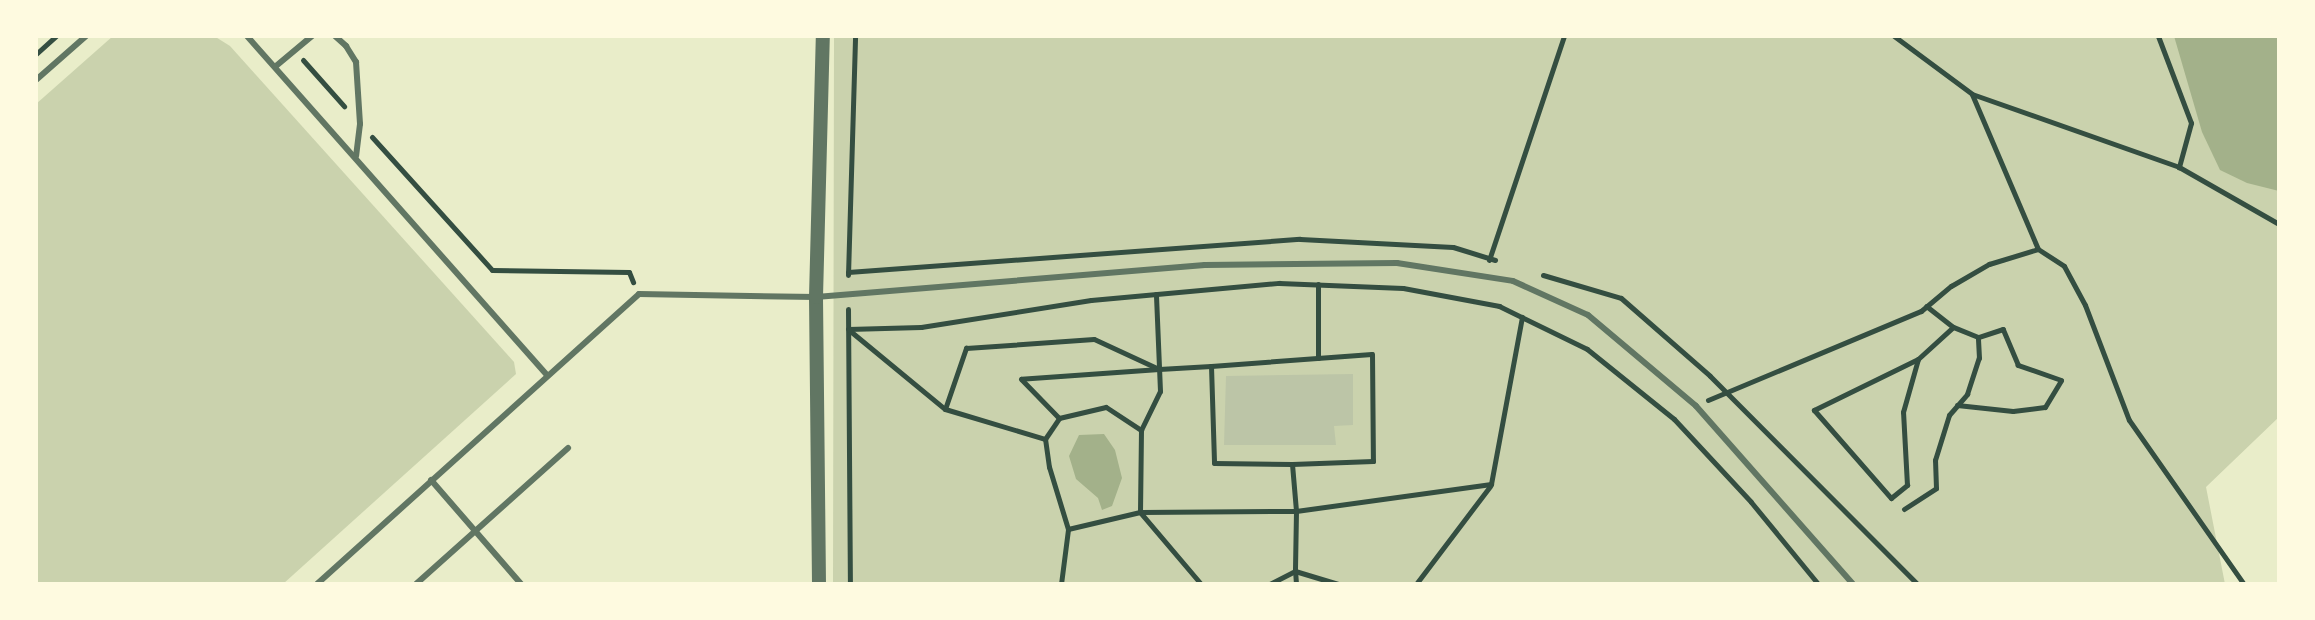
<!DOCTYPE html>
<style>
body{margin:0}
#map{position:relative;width:2315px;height:620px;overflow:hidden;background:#e9edc9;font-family:Barlow,sans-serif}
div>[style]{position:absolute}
.green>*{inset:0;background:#cad2ad}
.water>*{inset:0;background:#a3b18a}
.building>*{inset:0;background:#bcc5a7}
.path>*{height:5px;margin:-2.5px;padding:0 2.5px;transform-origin:2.5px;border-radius:2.5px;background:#344e41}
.service>*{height:6px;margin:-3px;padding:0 3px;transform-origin:3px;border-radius:3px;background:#617663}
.tertiary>*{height:14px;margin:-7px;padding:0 7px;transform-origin:7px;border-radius:7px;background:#617663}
span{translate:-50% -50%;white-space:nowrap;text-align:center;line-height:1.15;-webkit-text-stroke:6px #fefae0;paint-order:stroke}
.frame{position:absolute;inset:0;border:38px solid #fefae0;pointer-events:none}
</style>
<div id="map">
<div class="green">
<i style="clip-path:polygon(113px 36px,214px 36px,230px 46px,514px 362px,516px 374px,283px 584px,36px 584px,36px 104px)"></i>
<i style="clip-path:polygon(834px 36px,2279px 36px,2279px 417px,2206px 487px,2225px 584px,833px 584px)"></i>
</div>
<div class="water">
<i style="clip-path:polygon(2174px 36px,2279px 36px,2279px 191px,2247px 183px,2220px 170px,2202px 132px)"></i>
<i style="clip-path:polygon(1104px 434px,1115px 450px,1122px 478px,1112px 506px,1102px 510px,1098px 498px,1076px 479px,1069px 456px,1079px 435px)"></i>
</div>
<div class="building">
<i style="clip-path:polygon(1353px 374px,1353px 425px,1334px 426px,1336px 445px,1224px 445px,1226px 376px)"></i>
</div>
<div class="path">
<i style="left:1894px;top:36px;width:97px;rotate:36.6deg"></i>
<i style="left:1972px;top:94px;width:219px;rotate:19.4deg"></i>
<i style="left:2179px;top:167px;width:115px;rotate:29.7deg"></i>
<i style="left:2158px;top:36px;width:93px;rotate:69.2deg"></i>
<i style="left:2191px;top:123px;width:46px;rotate:105.3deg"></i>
<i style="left:36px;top:54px;width:27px;rotate:-42deg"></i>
<i style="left:303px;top:60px;width:62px;rotate:48.3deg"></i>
<i style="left:372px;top:137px;width:179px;rotate:47.9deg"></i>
<i style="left:492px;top:270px;width:137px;rotate:0.8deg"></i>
<i style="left:629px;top:272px;width:11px;rotate:68deg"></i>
<i style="left:2038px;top:249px;width:31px;rotate:33deg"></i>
<i style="left:2064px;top:266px;width:44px;rotate:61.7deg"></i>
<i style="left:2085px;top:305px;width:123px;rotate:69.1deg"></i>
<i style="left:2129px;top:420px;width:200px;rotate:55deg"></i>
<i style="left:1489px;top:260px;width:236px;rotate:-71.5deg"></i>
<i style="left:848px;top:272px;width:453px;rotate:-4.2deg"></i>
<i style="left:1300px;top:239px;width:153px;rotate:3deg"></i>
<i style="left:1453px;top:247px;width:44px;rotate:17.2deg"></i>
<i style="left:848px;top:275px;width:239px;rotate:-88.3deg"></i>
<i style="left:1543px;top:275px;width:81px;rotate:16.4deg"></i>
<i style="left:1621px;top:298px;width:118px;rotate:41.2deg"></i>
<i style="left:1710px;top:376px;width:293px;rotate:45.1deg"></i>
<i style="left:848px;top:309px;width:275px;rotate:89.6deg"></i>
<i style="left:848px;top:329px;width:73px;rotate:-1.6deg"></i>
<i style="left:921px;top:327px;width:172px;rotate:-9deg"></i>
<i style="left:1091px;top:300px;width:189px;rotate:-5.2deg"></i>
<i style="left:1279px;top:283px;width:124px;rotate:2.3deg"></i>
<i style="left:1403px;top:288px;width:98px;rotate:10.6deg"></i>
<i style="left:1499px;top:306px;width:98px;rotate:26deg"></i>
<i style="left:1587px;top:349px;width:112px;rotate:38.8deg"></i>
<i style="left:1674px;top:419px;width:113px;rotate:47.1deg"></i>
<i style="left:1751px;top:502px;width:106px;rotate:50.7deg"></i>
<i style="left:849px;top:330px;width:124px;rotate:39.5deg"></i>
<i style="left:945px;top:409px;width:104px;rotate:16.7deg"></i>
<i style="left:1318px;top:358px;width:74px;rotate:-90deg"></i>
<i style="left:1918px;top:359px;width:116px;rotate:153.9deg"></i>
<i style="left:1814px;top:410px;width:117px;rotate:48.8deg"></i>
<i style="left:1891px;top:498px;width:21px;rotate:-39deg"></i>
<i style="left:1907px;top:485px;width:73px;rotate:-93.1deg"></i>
<i style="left:1903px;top:412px;width:55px;rotate:-74.2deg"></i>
<i style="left:1918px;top:359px;width:47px;rotate:-42.4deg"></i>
<i style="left:1211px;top:366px;width:161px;rotate:-4.3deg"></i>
<i style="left:1372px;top:354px;width:107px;rotate:89.5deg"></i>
<i style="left:1373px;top:461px;width:81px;rotate:177.9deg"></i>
<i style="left:1159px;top:369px;width:52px;rotate:-3.3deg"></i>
<i style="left:1211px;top:366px;width:97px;rotate:88.2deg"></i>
<i style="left:1214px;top:463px;width:78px;rotate:0.7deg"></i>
<i style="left:1292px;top:464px;width:47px;rotate:85.1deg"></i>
<i style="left:1296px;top:511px;width:197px;rotate:-7.9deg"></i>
<i style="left:1491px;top:484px;width:170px;rotate:-79.5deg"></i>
<i style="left:1708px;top:400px;width:231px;rotate:-22.7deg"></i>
<i style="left:1921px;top:311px;width:39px;rotate:-40deg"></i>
<i style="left:1951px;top:286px;width:44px;rotate:-30.1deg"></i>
<i style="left:1989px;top:264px;width:51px;rotate:-17deg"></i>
<i style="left:2038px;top:249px;width:168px;rotate:-113.1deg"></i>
<i style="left:1957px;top:405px;width:56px;rotate:6.1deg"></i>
<i style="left:2013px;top:411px;width:32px;rotate:-7deg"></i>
<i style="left:2045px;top:407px;width:31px;rotate:-59deg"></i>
<i style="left:2061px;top:380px;width:46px;rotate:-160.8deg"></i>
<i style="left:2018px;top:365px;width:39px;rotate:-113deg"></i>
<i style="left:2003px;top:329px;width:26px;rotate:162deg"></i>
<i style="left:945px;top:409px;width:65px;rotate:-71deg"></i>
<i style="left:966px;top:348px;width:128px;rotate:-4deg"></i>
<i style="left:1094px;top:339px;width:72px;rotate:24.8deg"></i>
<i style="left:1159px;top:369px;width:138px;rotate:175.9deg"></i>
<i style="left:1021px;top:379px;width:54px;rotate:45.7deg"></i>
<i style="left:1141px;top:430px;width:43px;rotate:-64deg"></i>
<i style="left:1160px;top:391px;width:97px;rotate:-92.4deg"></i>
<i style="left:1904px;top:509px;width:38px;rotate:-33deg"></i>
<i style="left:1936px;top:488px;width:28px;rotate:-92deg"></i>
<i style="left:1935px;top:460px;width:47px;rotate:-72.7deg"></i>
<i style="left:1949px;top:415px;width:28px;rotate:-49deg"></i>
<i style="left:1967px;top:394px;width:38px;rotate:-72deg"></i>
<i style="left:1979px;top:358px;width:21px;rotate:-93deg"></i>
<i style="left:1978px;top:337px;width:27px;rotate:-158deg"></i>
<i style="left:1953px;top:327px;width:34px;rotate:-142deg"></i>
<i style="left:1061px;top:584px;width:55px;rotate:-82.7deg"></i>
<i style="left:1201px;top:584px;width:94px;rotate:-130.3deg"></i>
<i style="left:1140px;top:512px;width:74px;rotate:166.7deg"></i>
<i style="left:1068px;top:529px;width:65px;rotate:-107deg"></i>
<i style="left:1049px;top:467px;width:28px;rotate:-98deg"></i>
<i style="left:1045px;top:439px;width:25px;rotate:-56deg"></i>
<i style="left:1059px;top:418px;width:48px;rotate:-13.2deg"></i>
<i style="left:1106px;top:407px;width:42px;rotate:33.3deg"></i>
<i style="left:1141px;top:430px;width:82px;rotate:90.7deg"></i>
<i style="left:1140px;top:512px;width:156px;rotate:-0.4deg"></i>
<i style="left:1296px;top:511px;width:60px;rotate:91deg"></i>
<i style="left:1295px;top:571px;width:28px;rotate:153deg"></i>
<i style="left:1296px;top:584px;width:13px;rotate:-94deg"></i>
<i style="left:1295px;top:571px;width:45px;rotate:16.8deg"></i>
<i style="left:1416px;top:584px;width:123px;rotate:-52.9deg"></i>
</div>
<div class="service">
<i style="left:247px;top:36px;width:451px;rotate:48.5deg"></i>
<i style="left:335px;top:36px;width:15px;rotate:42deg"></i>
<i style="left:346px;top:46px;width:19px;rotate:58deg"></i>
<i style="left:356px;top:62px;width:62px;rotate:86.3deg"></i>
<i style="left:360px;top:124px;width:32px;rotate:97deg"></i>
<i style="left:276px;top:66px;width:47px;rotate:-39.8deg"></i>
<i style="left:36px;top:80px;width:67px;rotate:-41.3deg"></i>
<i style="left:431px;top:480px;width:138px;rotate:49.1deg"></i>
<i style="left:317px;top:584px;width:433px;rotate:-42deg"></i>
<i style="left:639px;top:294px;width:177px;rotate:1deg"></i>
<i style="left:816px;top:297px;width:390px;rotate:-4.7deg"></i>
<i style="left:1205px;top:265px;width:192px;rotate:-0.6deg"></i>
<i style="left:1397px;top:263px;width:117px;rotate:8.8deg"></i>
<i style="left:1513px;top:281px;width:82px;rotate:24.4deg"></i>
<i style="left:1588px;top:315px;width:141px;rotate:40.1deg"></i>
<i style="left:1696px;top:406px;width:237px;rotate:48.6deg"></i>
<i style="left:416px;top:584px;width:204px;rotate:-41.8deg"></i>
</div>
<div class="tertiary">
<i style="left:819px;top:584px;width:287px;rotate:-90.6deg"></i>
<i style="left:816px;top:297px;width:261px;rotate:-88.5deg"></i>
</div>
<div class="frame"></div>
</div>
